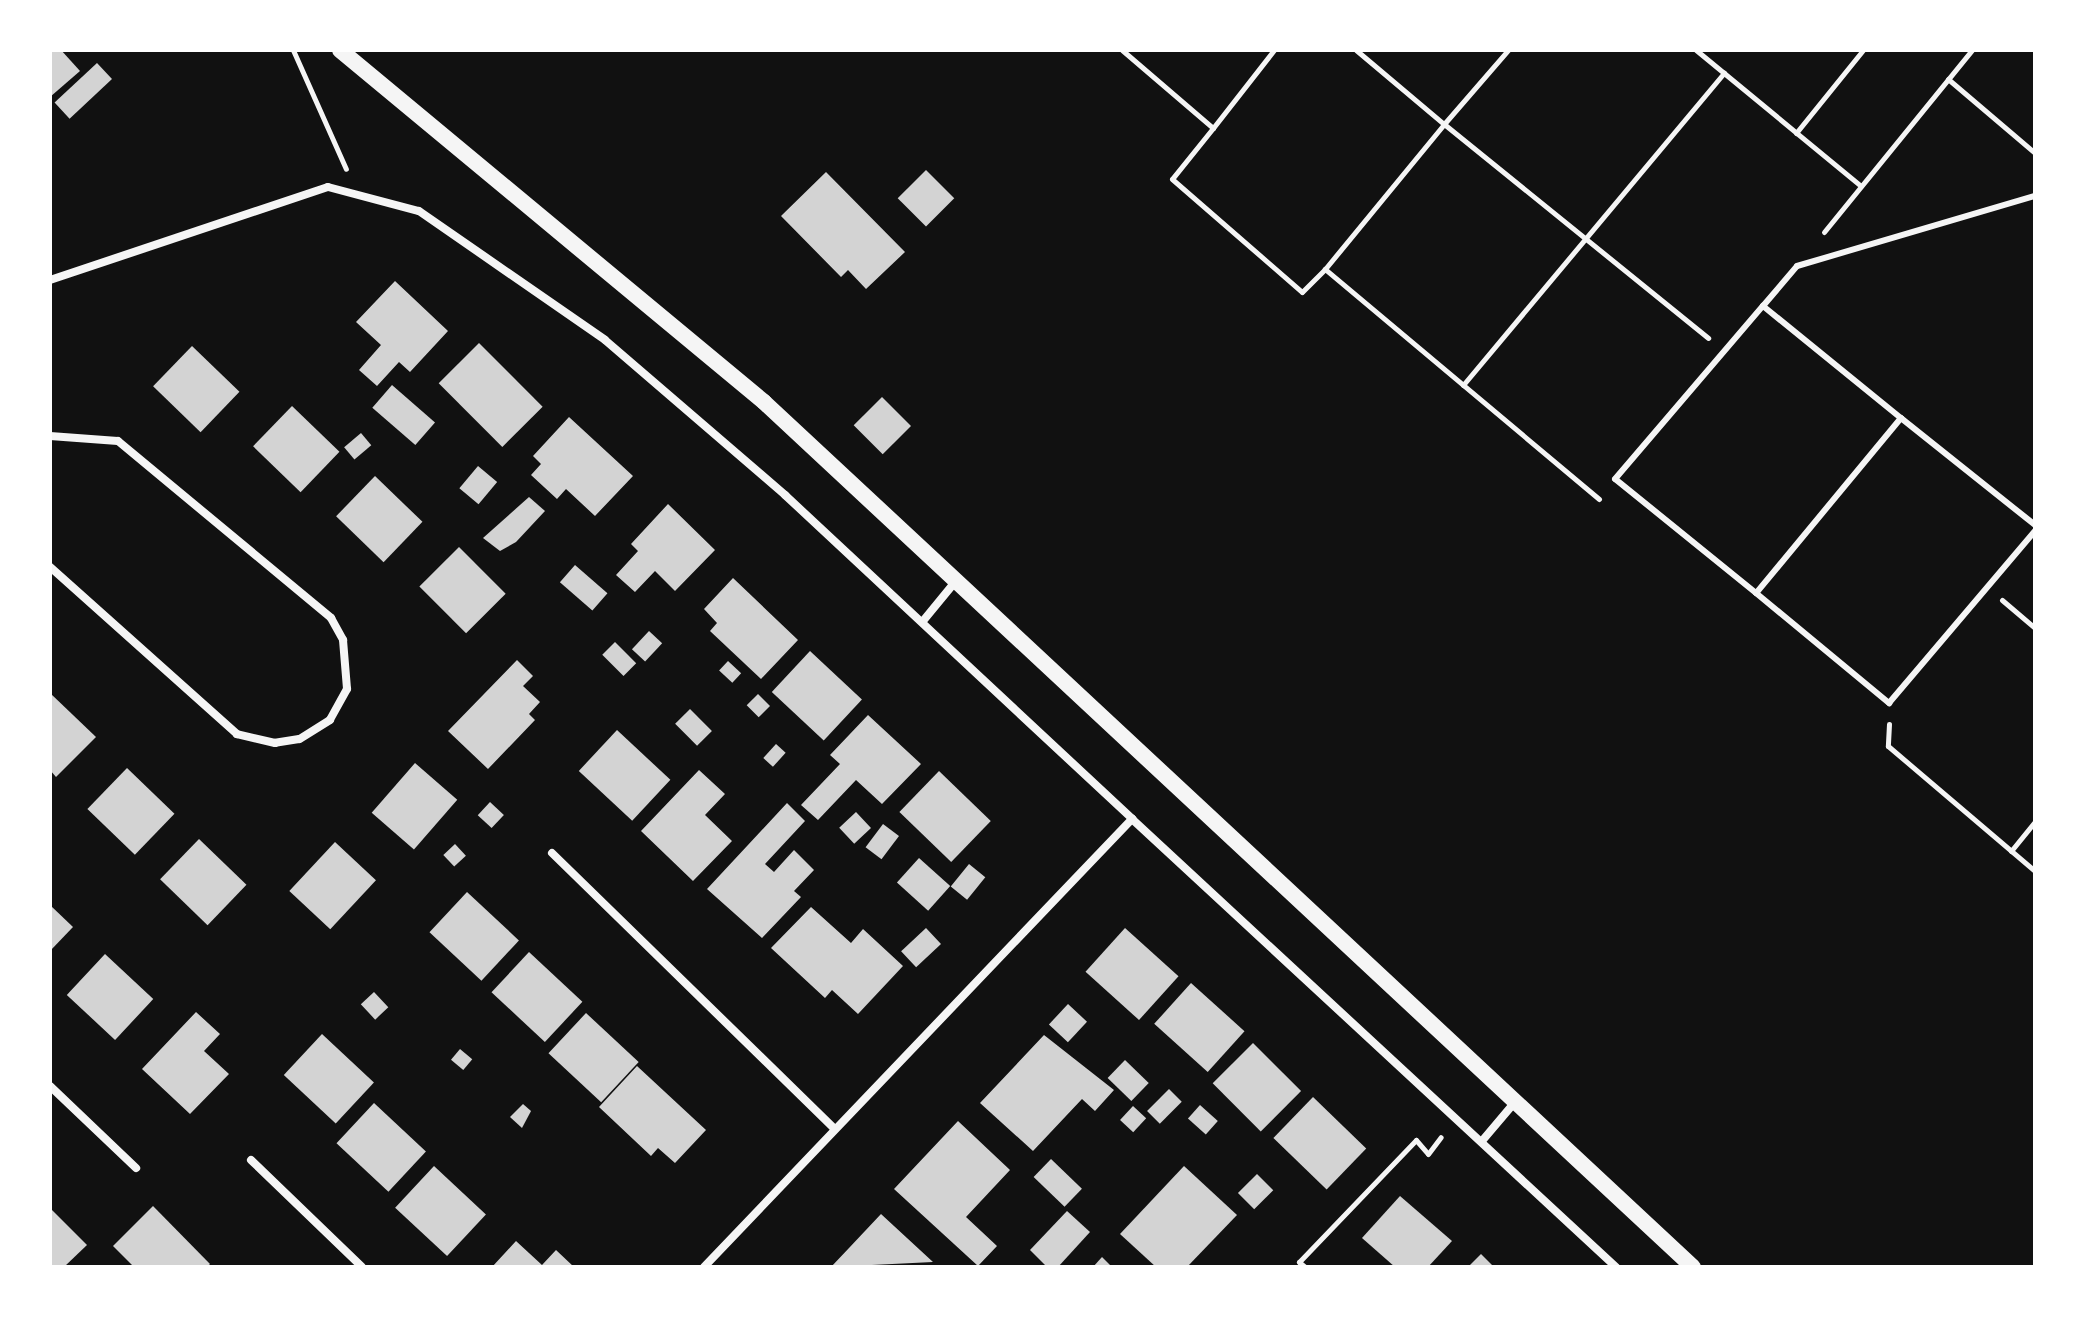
<!DOCTYPE html>
<style>
body{margin:0}
#map{position:relative;width:2085px;height:1317px;overflow:hidden;background:#111;font-family:Manrope,sans-serif}
div>[style]{position:absolute}
.building>*{inset:0;background:#d3d3d3;transform-origin:0 0}
.path>*{height:5px;margin:-2.5px;padding:0 2.5px;transform-origin:2.5px;border-radius:2.5px;background:#f5f5f5}
.service>*{height:6px;margin:-3px;padding:0 3px;transform-origin:3px;border-radius:3px;background:#f5f5f5}
.minor>*{height:8px;margin:-4px;padding:0 4px;transform-origin:4px;border-radius:4px;background:#f5f5f5}
.secondary>*{height:16px;margin:-8px;padding:0 8px;transform-origin:8px;border-radius:8px;background:#f5f5f5}
span{translate:-50% -50%;white-space:nowrap;text-align:center;line-height:1.15;-webkit-text-stroke:6px #fff;paint-order:stroke}
.frame{position:absolute;inset:0;border:52px solid #fff;pointer-events:none}
</style>
<div id="map">
<div class="building">
<i style="clip-path:polygon(50px 50px,61px 50px,80px 71px,50px 97px)"></i>
<i style="left:97px;top:63px;width:22px;height:58px;rotate:47deg"></i>
<i style="left:926px;top:170px;width:40px;height:40px;rotate:45deg"></i>
<i style="clip-path:polygon(826px 172px,905px 252px,866px 289px,848px 270px,841px 277px,781px 216px)"></i>
<i style="clip-path:polygon(395px 281px,448px 331px,410px 372px,399px 362px,377px 386px,359px 370px,381px 345px,356px 322px)"></i>
<i style="left:479px;top:343px;width:90px;height:57px;rotate:45deg"></i>
<i style="left:192px;top:346px;width:66px;height:56px;rotate:44deg"></i>
<i style="left:392px;top:385px;width:57px;height:30px;rotate:41deg"></i>
<i style="left:882px;top:397px;width:41px;height:40px;rotate:45deg"></i>
<i style="left:292px;top:406px;width:66px;height:56px;rotate:44deg"></i>
<i style="clip-path:polygon(569px 417px,633px 476px,595px 516px,566px 489px,557px 499px,531px 475px,541px 464px,533px 456px)"></i>
<i style="left:361px;top:433px;width:16px;height:22px;rotate:50deg"></i>
<i style="left:478px;top:466px;width:25px;height:29px;rotate:40deg"></i>
<i style="left:375px;top:476px;width:66px;height:56px;rotate:44deg"></i>
<i style="clip-path:polygon(529px 497px,545px 511px,516px 542px,500px 551px,483px 538px)"></i>
<i style="clip-path:polygon(668px 504px,715px 550px,675px 591px,655px 571px,635px 592px,616px 575px,638px 551px,631px 544px)"></i>
<i style="left:459px;top:547px;width:66px;height:56px;rotate:45deg"></i>
<i style="left:575px;top:565px;width:43px;height:23px;rotate:41deg"></i>
<i style="clip-path:polygon(733px 578px,798px 640px,761px 679px,710px 631px,717px 623px,704px 609px)"></i>
<i style="left:649px;top:631px;width:18px;height:25px;rotate:43deg"></i>
<i style="left:615px;top:642px;width:30px;height:18px;rotate:45deg"></i>
<i style="left:810px;top:651px;width:71px;height:56px;rotate:43deg"></i>
<i style="clip-path:polygon(517px 660px,533px 676px,523px 686px,540px 702px,529px 714px,535px 720px,488px 769px,448px 731px)"></i>
<i style="left:728px;top:661px;width:18px;height:13px;rotate:43deg"></i>
<i style="clip-path:polygon(50px 693px,96px 737px,56px 777px,50px 770px)"></i>
<i style="left:758px;top:694px;width:17px;height:16px;rotate:45deg"></i>
<i style="left:690px;top:709px;width:31px;height:21px;rotate:45deg"></i>
<i style="clip-path:polygon(868px 715px,921px 764px,882px 804px,856px 780px,818px 820px,801px 805px,840px 764px,830px 755px)"></i>
<i style="left:617px;top:730px;width:73px;height:56px;rotate:43deg"></i>
<i style="left:776px;top:744px;width:13px;height:19px;rotate:42deg"></i>
<i style="left:415px;top:763px;width:56px;height:66px;rotate:41deg"></i>
<i style="left:127px;top:768px;width:66px;height:57px;rotate:44deg"></i>
<i style="clip-path:polygon(699px 770px,725px 794px,705px 815px,732px 841px,693px 881px,641px 831px)"></i>
<i style="left:939px;top:771px;width:72px;height:57px;rotate:44deg"></i>
<i style="left:490px;top:802px;width:19px;height:18px;rotate:43deg"></i>
<i style="clip-path:polygon(787px 803px,805px 821px,765px 864px,774px 872px,794px 850px,814px 870px,794px 891px,801px 897px,762px 938px,707px 889px)"></i>
<i style="left:856px;top:812px;width:22px;height:23px;rotate:47deg"></i>
<i style="left:883px;top:824px;width:20px;height:29px;rotate:37deg"></i>
<i style="left:199px;top:839px;width:66px;height:56px;rotate:44deg"></i>
<i style="left:335px;top:842px;width:56px;height:67px;rotate:43deg"></i>
<i style="left:455px;top:844px;width:16px;height:16px;rotate:47deg"></i>
<i style="left:919px;top:858px;width:42px;height:33px;rotate:42deg"></i>
<i style="left:969px;top:864px;width:21px;height:29px;rotate:39deg"></i>
<i style="left:467px;top:892px;width:71px;height:55px;rotate:43deg"></i>
<i style="clip-path:polygon(50px 905px,73px 927px,50px 951px)"></i>
<i style="clip-path:polygon(811px 907px,851px 943px,863px 929px,903px 966px,858px 1014px,832px 990px,825px 998px,771px 948px)"></i>
<i style="left:926px;top:928px;width:22px;height:34px;rotate:47deg"></i>
<i style="left:1125px;top:928px;width:72px;height:59px;rotate:42deg"></i>
<i style="left:529px;top:952px;width:73px;height:55px;rotate:43deg"></i>
<i style="left:105px;top:954px;width:66px;height:56px;rotate:43deg"></i>
<i style="left:1191px;top:983px;width:72px;height:55px;rotate:42deg"></i>
<i style="left:374px;top:992px;width:21px;height:18px;rotate:47deg"></i>
<i style="left:1068px;top:1004px;width:26px;height:28px;rotate:43deg"></i>
<i style="clip-path:polygon(196px 1012px,220px 1034px,204px 1051px,229px 1074px,190px 1114px,142px 1069px)"></i>
<i style="left:586px;top:1013px;width:72px;height:55px;rotate:43deg"></i>
<i style="left:322px;top:1034px;width:71px;height:56px;rotate:43deg"></i>
<i style="clip-path:polygon(1044px 1035px,1114px 1090px,1095px 1111px,1082px 1099px,1033px 1151px,980px 1103px)"></i>
<i style="left:1253px;top:1043px;width:68px;height:57px;rotate:45deg"></i>
<i style="left:460px;top:1049px;width:16px;height:14px;rotate:40deg"></i>
<i style="left:1125px;top:1060px;width:33px;height:25px;rotate:44deg"></i>
<i style="clip-path:polygon(637px 1066px,706px 1130px,675px 1163px,658px 1148px,651px 1156px,599px 1107px)"></i>
<i style="left:1169px;top:1089px;width:18px;height:31px;rotate:45deg"></i>
<i style="left:1313px;top:1097px;width:74px;height:57px;rotate:44deg"></i>
<i style="left:374px;top:1103px;width:71px;height:55px;rotate:43deg"></i>
<i style="clip-path:polygon(523px 1104px,531px 1111px,522px 1128px,510px 1117px)"></i>
<i style="left:1200px;top:1105px;width:24px;height:18px;rotate:42deg"></i>
<i style="left:1133px;top:1106px;width:18px;height:19px;rotate:43deg"></i>
<i style="clip-path:polygon(958px 1121px,1010px 1170px,966px 1217px,997px 1246px,978px 1266px,894px 1189px)"></i>
<i style="left:1051px;top:1159px;width:43px;height:25px;rotate:44deg"></i>
<i style="left:434px;top:1166px;width:71px;height:57px;rotate:43deg"></i>
<i style="clip-path:polygon(1184px 1166px,1237px 1215px,1187px 1267px,1156px 1267px,1120px 1234px)"></i>
<i style="left:1257px;top:1174px;width:23px;height:27px;rotate:45deg"></i>
<i style="clip-path:polygon(1400px 1196px,1452px 1241px,1428px 1267px,1395px 1267px,1362px 1238px)"></i>
<i style="clip-path:polygon(153px 1206px,210px 1264px,207px 1267px,134px 1267px,113px 1246px)"></i>
<i style="clip-path:polygon(50px 1208px,87px 1245px,64px 1267px,50px 1267px)"></i>
<i style="clip-path:polygon(1067px 1211px,1090px 1232px,1058px 1267px,1047px 1267px,1030px 1250px)"></i>
<i style="clip-path:polygon(881px 1214px,933px 1262px,831px 1267px,849px 1248px)"></i>
<i style="clip-path:polygon(516px 1241px,542px 1265px,556px 1250px,574px 1267px,492px 1267px)"></i>
<i style="clip-path:polygon(1481px 1254px,1494px 1267px,1468px 1267px)"></i>
<i style="clip-path:polygon(1102px 1257px,1112px 1267px,1093px 1267px)"></i>
</div>
<div class="path">
<i style="left:293px;top:50px;width:130px;rotate:66deg"></i>
<i style="left:1122px;top:50px;width:120px;rotate:40.6deg"></i>
<i style="left:1213px;top:128px;width:65px;rotate:128.8deg"></i>
<i style="left:1172px;top:179px;width:172px;rotate:41deg"></i>
<i style="left:1302px;top:292px;width:33px;rotate:-45deg"></i>
<i style="left:1356px;top:50px;width:115px;rotate:40.1deg"></i>
<i style="left:1444px;top:124px;width:98px;rotate:-49.1deg"></i>
<i style="left:1696px;top:50px;width:212px;rotate:39.5deg"></i>
<i style="left:1948px;top:79px;width:114px;rotate:40.4deg"></i>
<i style="left:1213px;top:128px;width:99px;rotate:-52deg"></i>
<i style="left:1796px;top:133px;width:107px;rotate:-51.1deg"></i>
<i style="left:1824px;top:232px;width:235px;rotate:-50.9deg"></i>
<i style="left:1463px;top:385px;width:407px;rotate:-50.1deg"></i>
<i style="left:1599px;top:499px;width:358px;rotate:-140deg"></i>
<i style="left:1325px;top:269px;width:188px;rotate:-50.6deg"></i>
<i style="left:1444px;top:124px;width:340px;rotate:39deg"></i>
<i style="left:2002px;top:600px;width:43px;rotate:40.3deg"></i>
<i style="left:1889px;top:724px;width:22px;rotate:93deg"></i>
<i style="left:1888px;top:746px;width:193px;rotate:40.4deg"></i>
<i style="left:2011px;top:851px;width:38px;rotate:-51deg"></i>
<i style="left:1305px;top:1267px;width:8px;rotate:-140deg"></i>
<i style="left:1299px;top:1262px;width:169px;rotate:-46.2deg"></i>
<i style="left:1416px;top:1140px;width:18px;rotate:49deg"></i>
<i style="left:1428px;top:1154px;width:21px;rotate:-53deg"></i>
</div>
<div class="service">
<i style="left:1763px;top:306px;width:52px;rotate:-49.6deg"></i>
<i style="left:1797px;top:266px;width:248px;rotate:-16.4deg"></i>
<i style="left:2035px;top:525px;width:171px;rotate:-141.4deg"></i>
<i style="left:1901px;top:418px;width:227px;rotate:129.6deg"></i>
<i style="left:1756px;top:593px;width:173px;rotate:39.6deg"></i>
<i style="left:1889px;top:703px;width:226px;rotate:-49.7deg"></i>
<i style="left:1756px;top:593px;width:181px;rotate:-141deg"></i>
<i style="left:1615px;top:479px;width:228px;rotate:-49.5deg"></i>
<i style="left:1763px;top:306px;width:178px;rotate:39.1deg"></i>
</div>
<div class="minor">
<i style="left:50px;top:280px;width:293px;rotate:-18.5deg"></i>
<i style="left:328px;top:187px;width:94px;rotate:14.8deg"></i>
<i style="left:419px;top:211px;width:226px;rotate:34.7deg"></i>
<i style="left:605px;top:340px;width:238px;rotate:40.7deg"></i>
<i style="left:785px;top:495px;width:475px;rotate:43deg"></i>
<i style="left:50px;top:436px;width:68px;rotate:4.2deg"></i>
<i style="left:118px;top:441px;width:277px;rotate:39.7deg"></i>
<i style="left:331px;top:618px;width:25px;rotate:61deg"></i>
<i style="left:343px;top:640px;width:49px;rotate:85.3deg"></i>
<i style="left:347px;top:689px;width:35px;rotate:119deg"></i>
<i style="left:330px;top:720px;width:36px;rotate:148deg"></i>
<i style="left:299px;top:739px;width:24px;rotate:171deg"></i>
<i style="left:275px;top:743px;width:39px;rotate:-167deg"></i>
<i style="left:237px;top:734px;width:251px;rotate:-138.2deg"></i>
<i style="left:923px;top:621px;width:50px;rotate:-50.6deg"></i>
<i style="left:552px;top:853px;width:392px;rotate:44.3deg"></i>
<i style="left:50px;top:1086px;width:119px;rotate:43.6deg"></i>
<i style="left:1482px;top:1141px;width:51px;rotate:-49.8deg"></i>
<i style="left:251px;top:1160px;width:154px;rotate:43.9deg"></i>
<i style="left:704px;top:1267px;width:620px;rotate:-46.31deg"></i>
<i style="left:1132px;top:819px;width:660px;rotate:42.79deg"></i>
</div>
<div class="secondary">
<i style="left:340px;top:50px;width:551px;rotate:39.7deg"></i>
<i style="left:764px;top:402px;width:1269px;rotate:42.96deg"></i>
</div>
<div class="frame"></div>
</div>
